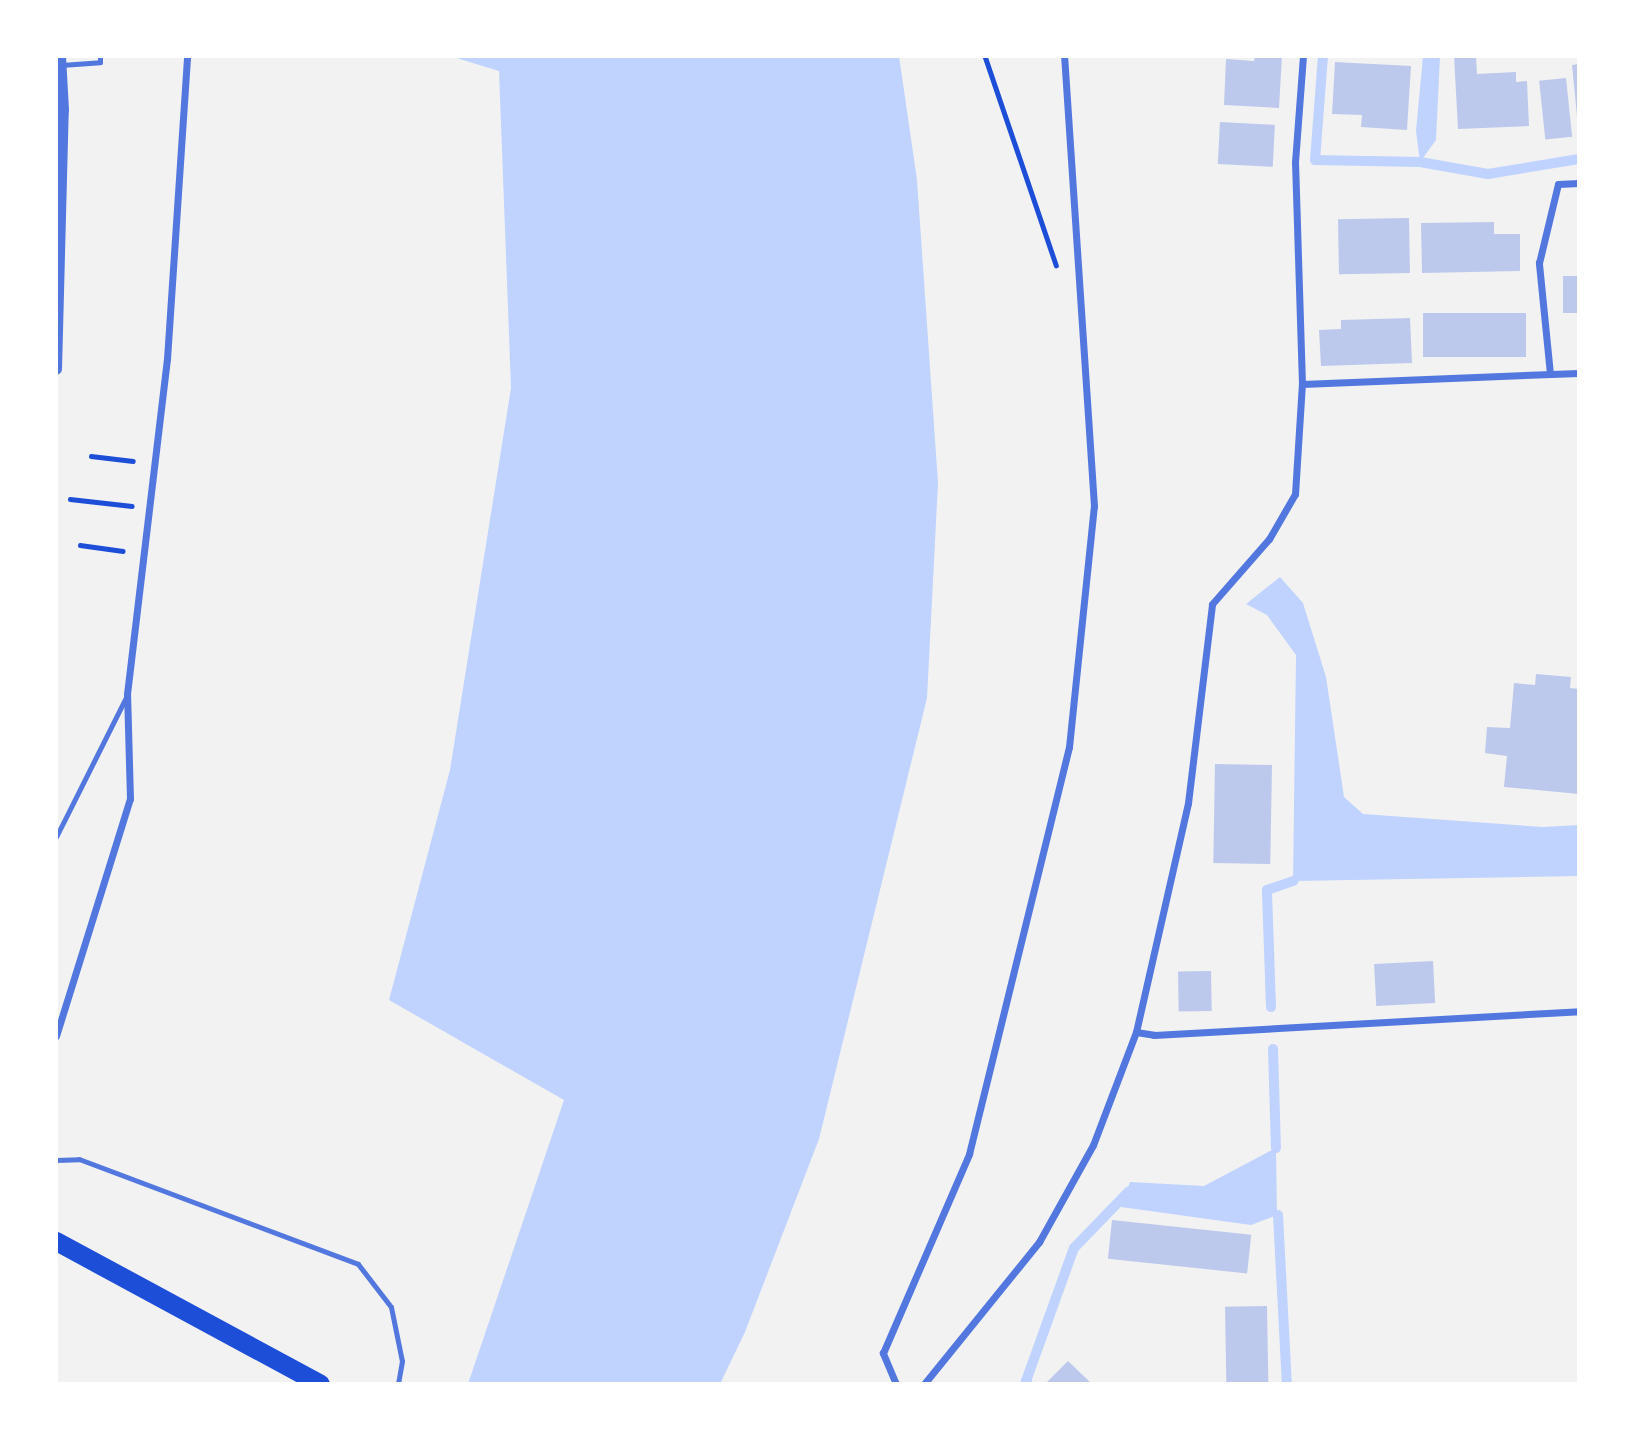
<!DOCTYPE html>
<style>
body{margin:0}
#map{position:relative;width:1635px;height:1440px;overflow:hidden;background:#f2f2f2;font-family:"Alegreya Sans",sans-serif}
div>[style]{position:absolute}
.water>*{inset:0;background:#bfd3fe}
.stream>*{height:10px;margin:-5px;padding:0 5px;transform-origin:5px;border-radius:5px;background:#bfd3fe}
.building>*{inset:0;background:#bdc9ec;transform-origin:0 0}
.path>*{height:4.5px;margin:-2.25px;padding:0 2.25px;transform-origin:2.25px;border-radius:2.25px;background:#1d4ed8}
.service>*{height:5px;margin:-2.5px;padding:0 2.5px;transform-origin:2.5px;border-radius:2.5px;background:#5277de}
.minor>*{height:7px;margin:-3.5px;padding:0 3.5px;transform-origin:3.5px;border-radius:3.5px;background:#5277de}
.tertiary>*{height:12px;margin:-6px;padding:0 6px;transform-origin:6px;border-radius:6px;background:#5277de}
.trunk>*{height:19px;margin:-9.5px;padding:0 9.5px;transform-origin:9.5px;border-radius:9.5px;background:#1d4ed8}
span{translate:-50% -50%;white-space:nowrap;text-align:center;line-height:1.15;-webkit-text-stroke:6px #fff;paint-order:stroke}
.frame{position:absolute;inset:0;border:58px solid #fff;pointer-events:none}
</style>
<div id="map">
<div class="water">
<i style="clip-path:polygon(450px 56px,899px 56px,917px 180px,938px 483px,927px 698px,819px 1139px,745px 1332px,720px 1384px,468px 1384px,564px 1100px,389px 1000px,450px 770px,511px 388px,499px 71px)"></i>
<i style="clip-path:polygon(1423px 56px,1440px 56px,1436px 140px,1420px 162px,1416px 131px)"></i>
<i style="clip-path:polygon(1280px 577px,1303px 603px,1326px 677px,1344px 797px,1363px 814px,1543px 827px,1579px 825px,1579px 876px,1293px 881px,1296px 655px,1267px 615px,1246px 604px)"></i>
<i style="clip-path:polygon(1276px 1148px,1277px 1215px,1251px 1225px,1121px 1207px,1130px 1182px,1204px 1186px)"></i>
</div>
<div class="stream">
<i style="left:1323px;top:56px;width:104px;rotate:94.4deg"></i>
<i style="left:1315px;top:160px;width:105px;rotate:1.1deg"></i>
<i style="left:1420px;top:162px;width:69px;rotate:10deg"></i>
<i style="left:1488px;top:174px;width:92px;rotate:-9.4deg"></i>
<i style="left:1271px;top:1007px;width:117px;rotate:-92deg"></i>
<i style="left:1267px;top:890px;width:28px;rotate:-19deg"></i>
<i style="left:1273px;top:1049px;width:99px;rotate:88.3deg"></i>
<i style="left:1278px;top:1215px;width:169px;rotate:87deg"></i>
<i style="left:1028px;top:1384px;width:4px;rotate:-124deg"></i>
<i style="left:1026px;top:1381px;width:141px;rotate:-70.2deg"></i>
<i style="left:1074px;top:1248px;width:79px;rotate:-46deg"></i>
</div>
<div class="building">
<i style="clip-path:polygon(1255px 56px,1282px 56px,1279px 108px,1224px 105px,1226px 59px,1254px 61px)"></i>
<i style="clip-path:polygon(1454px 56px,1476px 56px,1477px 74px,1516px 72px,1516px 82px,1527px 81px,1529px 126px,1458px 129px)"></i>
<i style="clip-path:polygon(1335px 62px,1411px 66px,1407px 130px,1361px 127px,1362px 115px,1332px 114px)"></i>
<i style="clip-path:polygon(1579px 64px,1579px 116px,1577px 116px,1572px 65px)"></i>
<i style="left:1566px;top:78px;width:59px;height:27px;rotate:84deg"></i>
<i style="left:1220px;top:122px;width:55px;height:42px;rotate:3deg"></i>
<i style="left:1409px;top:218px;width:55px;height:71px;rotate:89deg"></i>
<i style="clip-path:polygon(1494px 222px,1494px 234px,1520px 234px,1520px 271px,1422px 273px,1421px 223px)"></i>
<i style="left:1563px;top:276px;width:16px;height:37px"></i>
<i style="left:1526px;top:313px;width:44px;height:103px;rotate:90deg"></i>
<i style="clip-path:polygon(1410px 318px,1412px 363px,1321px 366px,1319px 330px,1341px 329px,1341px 320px)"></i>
<i style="clip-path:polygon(1536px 674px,1571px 677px,1570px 688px,1579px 689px,1579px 794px,1504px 787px,1507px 756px,1485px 753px,1487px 727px,1510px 728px,1514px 683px,1535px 685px)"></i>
<i style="left:1215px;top:764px;width:57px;height:99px;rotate:1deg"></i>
<i style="left:1433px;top:961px;width:42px;height:59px;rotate:87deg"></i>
<i style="left:1211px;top:971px;width:40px;height:33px;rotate:89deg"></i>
<i style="left:1112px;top:1220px;width:140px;height:39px;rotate:6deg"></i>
<i style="left:1267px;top:1306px;width:78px;height:42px;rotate:89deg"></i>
<i style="clip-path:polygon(1068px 1361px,1092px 1384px,1045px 1384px)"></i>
</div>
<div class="path">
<i style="left:985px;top:56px;width:221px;rotate:71.2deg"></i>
<i style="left:91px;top:456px;width:42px;rotate:6.8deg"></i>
<i style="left:70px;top:499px;width:62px;rotate:6.4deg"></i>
<i style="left:80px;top:545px;width:43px;rotate:7.9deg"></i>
</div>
<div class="service">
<i style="left:61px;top:65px;width:39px;rotate:-4deg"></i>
<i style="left:100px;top:62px;width:6px;rotate:-90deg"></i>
<i style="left:56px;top:837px;width:157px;rotate:-63.4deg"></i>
<i style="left:56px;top:1160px;width:23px;rotate:-2deg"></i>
<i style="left:79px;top:1159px;width:298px;rotate:20.6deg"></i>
<i style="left:358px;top:1264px;width:54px;rotate:52.5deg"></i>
<i style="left:391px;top:1307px;width:55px;rotate:78.5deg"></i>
<i style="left:402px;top:1361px;width:23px;rotate:100deg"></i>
</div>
<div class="minor">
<i style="left:1550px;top:374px;width:112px;rotate:-95.7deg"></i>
<i style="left:1539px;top:263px;width:81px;rotate:-76.5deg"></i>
<i style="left:1558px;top:184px;width:21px;rotate:-3deg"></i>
<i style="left:1302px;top:384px;width:277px;rotate:-2.3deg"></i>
<i style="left:1136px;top:1032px;width:18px;rotate:9deg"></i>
<i style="left:1154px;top:1035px;width:426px;rotate:-3.2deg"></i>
<i style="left:56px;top:1036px;width:248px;rotate:-72.7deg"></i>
<i style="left:130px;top:799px;width:105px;rotate:-91.6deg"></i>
<i style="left:127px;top:694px;width:337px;rotate:-83.2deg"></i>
<i style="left:167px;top:359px;width:304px;rotate:-86.2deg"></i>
<i style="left:896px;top:1384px;width:34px;rotate:-113deg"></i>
<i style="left:883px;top:1353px;width:217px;rotate:-66.6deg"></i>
<i style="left:969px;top:1154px;width:419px;rotate:-76.2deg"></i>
<i style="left:1069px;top:747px;width:242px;rotate:-84.1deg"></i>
<i style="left:1094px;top:506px;width:451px;rotate:-93.8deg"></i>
<i style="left:924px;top:1384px;width:183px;rotate:-51deg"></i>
<i style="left:1039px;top:1242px;width:111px;rotate:-60.9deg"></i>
<i style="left:1093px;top:1145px;width:121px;rotate:-69.2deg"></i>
<i style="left:1136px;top:1032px;width:235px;rotate:-77.2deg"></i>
<i style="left:1188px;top:803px;width:200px;rotate:-83.1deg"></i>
<i style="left:1212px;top:604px;width:86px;rotate:-48.8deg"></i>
<i style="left:1269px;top:539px;width:52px;rotate:-60deg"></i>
<i style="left:1295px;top:494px;width:110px;rotate:-86.4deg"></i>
<i style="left:1302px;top:384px;width:222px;rotate:-91.8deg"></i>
<i style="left:1295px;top:162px;width:106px;rotate:-85.7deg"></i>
</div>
<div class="tertiary">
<i style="left:56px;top:369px;width:259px;rotate:-88.5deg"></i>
<i style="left:63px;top:110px;width:54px;rotate:-93.2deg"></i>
</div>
<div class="trunk">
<i style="left:56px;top:1241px;width:300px;rotate:28.4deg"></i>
</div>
<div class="frame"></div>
</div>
